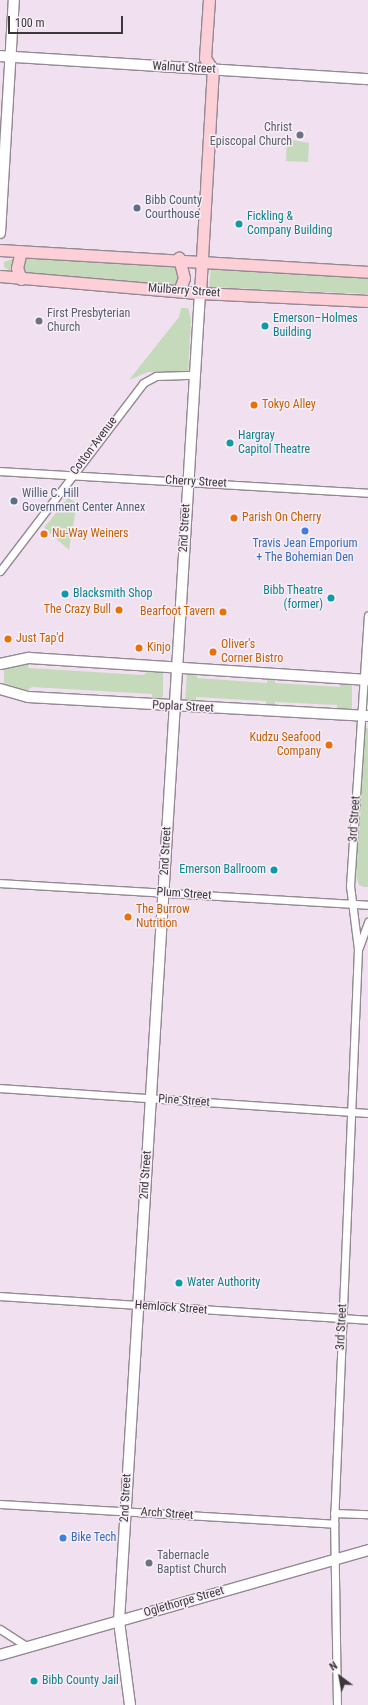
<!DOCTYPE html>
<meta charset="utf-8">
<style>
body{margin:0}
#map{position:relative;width:368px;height:1705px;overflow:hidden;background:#f8eef7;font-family:"Roboto Condensed",sans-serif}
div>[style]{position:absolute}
.built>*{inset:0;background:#f0e0f0;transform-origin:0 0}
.green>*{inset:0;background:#c5d9bb}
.roads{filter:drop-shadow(1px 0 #938992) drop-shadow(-1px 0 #938992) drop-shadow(0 1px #938992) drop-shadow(0 -1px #938992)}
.street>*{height:7px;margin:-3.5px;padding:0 3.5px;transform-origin:3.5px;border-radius:3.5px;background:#fff}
.secondary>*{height:10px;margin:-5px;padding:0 5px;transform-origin:5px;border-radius:5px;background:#fff}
.primary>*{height:11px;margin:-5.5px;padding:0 5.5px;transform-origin:5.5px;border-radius:5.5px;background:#fdcfd7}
.dots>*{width:11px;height:11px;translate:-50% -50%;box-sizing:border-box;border:2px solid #f8eef7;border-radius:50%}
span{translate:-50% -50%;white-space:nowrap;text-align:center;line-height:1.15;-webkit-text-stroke:3px #f8eef7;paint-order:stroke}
.street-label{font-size:12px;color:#3b373b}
.worship-label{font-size:12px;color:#5b616d}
.right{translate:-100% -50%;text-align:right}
.left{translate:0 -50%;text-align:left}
.service-label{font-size:12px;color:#4e5e75}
.culture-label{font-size:12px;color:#0d838f}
.food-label{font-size:12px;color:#c56008}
.shop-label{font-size:12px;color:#366cbe}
.north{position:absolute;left:320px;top:1657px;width:40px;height:40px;-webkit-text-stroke:3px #f8eef7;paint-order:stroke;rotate:328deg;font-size:11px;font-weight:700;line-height:16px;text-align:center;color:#3b373b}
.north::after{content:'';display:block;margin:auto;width:14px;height:18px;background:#3b373b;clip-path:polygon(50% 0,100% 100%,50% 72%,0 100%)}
.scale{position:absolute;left:8px;top:16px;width:115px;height:18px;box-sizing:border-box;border:2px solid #3b373b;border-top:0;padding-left:5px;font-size:12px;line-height:14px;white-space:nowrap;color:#3b373b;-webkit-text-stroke:3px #f8eef7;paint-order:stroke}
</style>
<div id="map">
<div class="built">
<i style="left:0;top:0;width:368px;height:1705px"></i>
</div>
<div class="green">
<i style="clip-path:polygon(287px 139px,309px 143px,308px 162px,286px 161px)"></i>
<i style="clip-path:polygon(15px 258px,189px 267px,188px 286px,14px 273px,4px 267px,4px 262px)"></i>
<i style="clip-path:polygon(211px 268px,368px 278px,368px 294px,209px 287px)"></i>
<i style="clip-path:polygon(181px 308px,188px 308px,191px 320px,188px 372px,148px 372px,129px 380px,179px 317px)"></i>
<i style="clip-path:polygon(68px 498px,77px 503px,69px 550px,44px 528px)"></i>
<i style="clip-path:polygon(29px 663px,28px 668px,143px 675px,150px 670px,163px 671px,163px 696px,159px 700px,152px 699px,152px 694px,32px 687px,25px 692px,4px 685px,4px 668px)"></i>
<i style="clip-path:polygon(187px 673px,198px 674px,197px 678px,267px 683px,268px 677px,276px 678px,275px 683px,340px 687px,341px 682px,352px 683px,352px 709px,337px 712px,337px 705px,275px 702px,274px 707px,266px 707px,266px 701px,196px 697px,196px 702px,185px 702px)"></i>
<i style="clip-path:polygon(365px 728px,368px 728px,368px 887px,364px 887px,359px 885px,356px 875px)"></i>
</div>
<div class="roads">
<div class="street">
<i style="left:0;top:471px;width:369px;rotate:3.4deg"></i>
<i style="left:0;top:571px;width:236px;rotate:-52.7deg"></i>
<i style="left:143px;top:383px;width:15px;rotate:-28deg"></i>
<i style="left:156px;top:376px;width:38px;rotate:-2deg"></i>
<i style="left:0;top:883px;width:369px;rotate:3.4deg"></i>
<i style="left:359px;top:947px;width:27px;rotate:-70deg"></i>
<i style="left:0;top:1088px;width:369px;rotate:3.9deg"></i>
<i style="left:0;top:1296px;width:369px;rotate:3.7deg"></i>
<i style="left:0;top:1504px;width:335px;rotate:3.4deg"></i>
<i style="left:334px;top:1513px;width:34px;rotate:2deg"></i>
<i style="left:0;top:1629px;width:33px;rotate:33deg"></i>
<i style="left:337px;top:1705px;width:181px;rotate:-90.9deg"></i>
<i style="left:334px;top:1524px;width:576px;rotate:-87.61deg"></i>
<i style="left:358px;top:949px;width:64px;rotate:-97.2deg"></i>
<i style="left:350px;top:886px;width:271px;rotate:-86.2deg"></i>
</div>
<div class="secondary">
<i style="left:0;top:56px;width:369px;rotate:3.6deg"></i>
<i style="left:0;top:233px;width:233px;rotate:-86.6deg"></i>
<i style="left:0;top:664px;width:30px;rotate:-12deg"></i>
<i style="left:29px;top:658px;width:340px;rotate:3.7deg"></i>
<i style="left:0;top:689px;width:29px;rotate:16deg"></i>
<i style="left:28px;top:697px;width:341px;rotate:3.2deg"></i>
<i style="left:0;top:1655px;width:383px;rotate:-15.9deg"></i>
<i style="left:130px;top:1705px;width:85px;rotate:-97.5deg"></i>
<i style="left:119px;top:1621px;width:1330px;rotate:-86.51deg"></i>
</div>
<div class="primary">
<i style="left:0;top:250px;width:369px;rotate:3.4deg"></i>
<i style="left:0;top:276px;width:201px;rotate:4.9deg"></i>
<i style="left:200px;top:293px;width:168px;rotate:2.7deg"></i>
<i style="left:21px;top:279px;width:12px;rotate:-110deg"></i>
<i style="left:17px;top:268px;width:17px;rotate:-77deg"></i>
<i style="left:179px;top:291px;width:14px;rotate:-69deg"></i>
<i style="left:184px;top:278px;width:21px;rotate:-104deg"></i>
<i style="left:200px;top:293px;width:223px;rotate:-86.7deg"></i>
<i style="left:213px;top:70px;width:14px;rotate:-124deg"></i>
<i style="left:205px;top:58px;width:58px;rotate:-86.1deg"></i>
</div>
</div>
<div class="dots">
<i style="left:300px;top:135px;background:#6b7280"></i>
<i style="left:137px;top:208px;background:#5c6f8a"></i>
<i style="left:239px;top:224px;background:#0f9aa8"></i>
<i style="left:39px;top:321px;background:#6b7280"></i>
<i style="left:265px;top:326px;background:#0f9aa8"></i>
<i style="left:254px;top:405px;background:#e8710a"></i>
<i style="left:230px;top:443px;background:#0f9aa8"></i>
<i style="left:14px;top:501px;background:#5c6f8a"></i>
<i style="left:234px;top:518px;background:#e8710a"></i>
<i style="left:305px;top:531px;background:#3f7fe0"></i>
<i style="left:44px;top:534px;background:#e8710a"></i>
<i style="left:65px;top:594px;background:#0f9aa8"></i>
<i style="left:331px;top:598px;background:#0f9aa8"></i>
<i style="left:119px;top:610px;background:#e8710a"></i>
<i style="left:223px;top:612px;background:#e8710a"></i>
<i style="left:8px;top:639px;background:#e8710a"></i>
<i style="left:139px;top:648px;background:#e8710a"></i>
<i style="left:213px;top:652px;background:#e8710a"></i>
<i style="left:329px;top:745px;background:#e8710a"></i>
<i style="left:274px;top:870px;background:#0f9aa8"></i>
<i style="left:128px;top:917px;background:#e8710a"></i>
<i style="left:179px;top:1283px;background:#0f9aa8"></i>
<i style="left:63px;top:1538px;background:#3f7fe0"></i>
<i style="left:149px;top:1563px;background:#6b7280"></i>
<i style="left:34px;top:1681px;background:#0f9aa8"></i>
</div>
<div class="street-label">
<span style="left:184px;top:68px;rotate:3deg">Walnut Street</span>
<span style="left:184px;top:291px;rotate:4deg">Mulberry Street</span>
<span style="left:94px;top:446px;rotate:-53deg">Cotton Avenue</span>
<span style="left:196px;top:482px;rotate:3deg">Cherry Street</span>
<span style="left:185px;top:528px;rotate:-87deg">2nd Street</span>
<span style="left:183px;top:707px;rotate:3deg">Poplar Street</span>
<span style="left:355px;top:819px;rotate:-86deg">3rd Street</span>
<span style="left:166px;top:851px;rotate:-87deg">2nd Street</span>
<span style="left:184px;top:894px;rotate:4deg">Plum Street</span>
<span style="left:184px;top:1101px;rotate:4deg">Pine Street</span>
<span style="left:146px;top:1175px;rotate:-86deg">2nd Street</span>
<span style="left:171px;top:1308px;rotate:4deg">Hemlock Street</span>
<span style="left:342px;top:1327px;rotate:-87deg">3rd Street</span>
<span style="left:126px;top:1498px;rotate:-87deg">2nd Street</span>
<span style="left:167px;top:1514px;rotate:4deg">Arch Street</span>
<span style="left:184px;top:1602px;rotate:-16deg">Oglethorpe Street</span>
</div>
<div class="worship-label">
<span class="right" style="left:292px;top:135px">Christ<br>Episcopal Church</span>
<span class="left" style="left:47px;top:321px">First Presbyterian<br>Church</span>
<span class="left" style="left:157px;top:1563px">Tabernacle<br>Baptist Church</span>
</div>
<div class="service-label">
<span class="left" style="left:145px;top:208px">Bibb County<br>Courthouse</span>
<span class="left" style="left:22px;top:501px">Willie C. Hill<br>Government Center Annex</span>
</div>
<div class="culture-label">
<span class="left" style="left:247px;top:224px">Fickling &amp;<br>Company Building</span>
<span class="left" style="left:273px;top:326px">Emerson–Holmes<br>Building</span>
<span class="left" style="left:238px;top:443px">Hargray<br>Capitol Theatre</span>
<span class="right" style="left:323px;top:598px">Bibb Theatre<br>(former)</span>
<span class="left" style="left:73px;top:594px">Blacksmith Shop</span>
<span class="right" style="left:266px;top:870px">Emerson Ballroom</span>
<span class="left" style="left:187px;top:1283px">Water Authority</span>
<span class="left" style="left:42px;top:1681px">Bibb County Jail</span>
</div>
<div class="food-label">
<span class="left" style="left:262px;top:405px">Tokyo Alley</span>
<span class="left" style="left:242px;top:518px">Parish On Cherry</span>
<span class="left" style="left:52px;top:534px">Nu-Way Weiners</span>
<span class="right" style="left:111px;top:610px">The Crazy Bull</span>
<span class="right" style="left:215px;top:612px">Bearfoot Tavern</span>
<span class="left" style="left:16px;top:639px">Just Tap'd</span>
<span class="left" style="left:221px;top:652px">Oliver's<br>Corner Bistro</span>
<span class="left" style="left:147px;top:648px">Kinjo</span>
<span class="right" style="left:321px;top:745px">Kudzu Seafood<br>Company</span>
<span class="left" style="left:136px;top:917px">The Burrow<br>Nutrition</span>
</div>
<div class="shop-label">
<span style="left:305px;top:551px">Travis Jean Emporium<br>+ The Bohemian Den</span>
<span class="left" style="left:71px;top:1538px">Bike Tech</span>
</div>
<div class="north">N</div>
<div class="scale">100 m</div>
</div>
